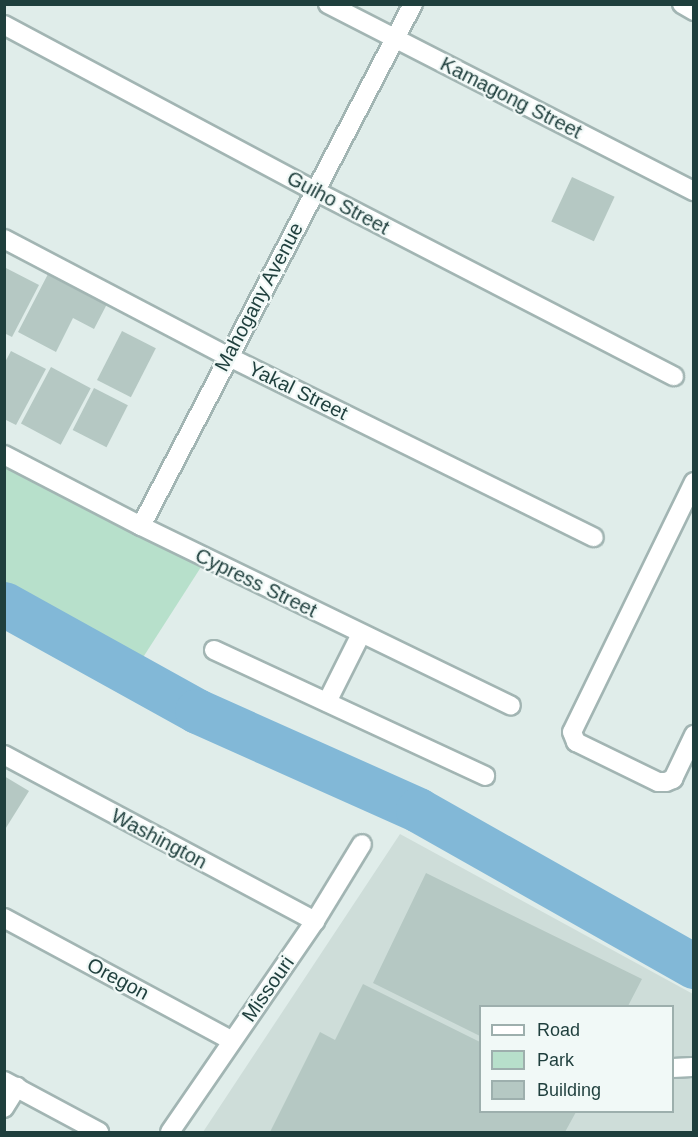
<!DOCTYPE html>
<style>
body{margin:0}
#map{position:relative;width:698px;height:1137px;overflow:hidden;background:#e0edea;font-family:Arial,sans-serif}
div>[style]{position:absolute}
.built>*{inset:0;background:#ceddd9}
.green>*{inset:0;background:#b7e0cb}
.river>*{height:45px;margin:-22.5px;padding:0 22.5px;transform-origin:22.5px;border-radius:22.5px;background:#82b8d7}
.building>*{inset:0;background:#b5c8c3;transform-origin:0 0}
.roads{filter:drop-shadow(2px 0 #a2b5b3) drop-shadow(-2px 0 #a2b5b3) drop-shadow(0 2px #a2b5b3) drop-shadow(0 -2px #a2b5b3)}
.minor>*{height:18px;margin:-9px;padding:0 9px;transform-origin:9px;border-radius:9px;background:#fff}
span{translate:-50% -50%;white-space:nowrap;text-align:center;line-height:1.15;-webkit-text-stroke:4.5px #f1f9f7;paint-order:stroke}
.street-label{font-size:20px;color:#1f3f3d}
.frame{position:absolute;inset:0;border:6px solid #1f3f3d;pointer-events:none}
.legend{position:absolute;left:479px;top:1005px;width:195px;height:108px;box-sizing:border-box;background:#f1f9f7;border:2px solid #9dafad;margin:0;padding:8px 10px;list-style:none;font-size:18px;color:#1f3f3d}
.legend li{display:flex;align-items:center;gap:12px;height:30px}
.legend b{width:30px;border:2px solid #9dafad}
</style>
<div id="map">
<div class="built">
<i style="clip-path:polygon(evenodd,400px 834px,693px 994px,693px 1132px,203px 1132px,400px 834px,480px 1006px,672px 1006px,672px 1112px,480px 1112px,480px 1006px)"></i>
</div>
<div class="green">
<i style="clip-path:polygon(5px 445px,210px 553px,133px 673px,5px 609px)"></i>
</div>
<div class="river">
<i style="left:4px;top:604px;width:221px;rotate:29deg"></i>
<i style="left:197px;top:711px;width:242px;rotate:24.1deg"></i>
<i style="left:418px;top:810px;width:317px;rotate:29.5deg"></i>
</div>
<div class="building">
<i style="left:572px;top:177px;width:47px;height:49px;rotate:25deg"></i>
<i style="clip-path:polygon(4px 267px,39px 285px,12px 337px,4px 333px)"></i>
<i style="clip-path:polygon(48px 274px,107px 304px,94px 329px,73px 318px,56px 352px,18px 332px)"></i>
<i style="left:122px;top:331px;width:38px;height:55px;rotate:27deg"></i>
<i style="clip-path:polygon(11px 351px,46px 369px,16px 425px,4px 419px,4px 364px)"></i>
<i style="left:51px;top:367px;width:45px;height:64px;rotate:28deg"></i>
<i style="left:94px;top:388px;width:38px;height:47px;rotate:27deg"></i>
<i style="clip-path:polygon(4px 776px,29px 791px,4px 831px)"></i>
<i style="clip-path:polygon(426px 873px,642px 979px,628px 1006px,480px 1006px,480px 1036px,373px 983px)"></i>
<i style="clip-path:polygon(363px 984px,480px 1042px,480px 1112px,576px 1112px,565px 1132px,270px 1132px,320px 1032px,335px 1040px)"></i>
</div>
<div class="roads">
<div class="minor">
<i style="left:328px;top:4px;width:411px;rotate:27.1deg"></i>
<i style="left:682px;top:4px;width:14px;rotate:30deg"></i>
<i style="left:4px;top:25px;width:353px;rotate:28.1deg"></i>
<i style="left:315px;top:191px;width:404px;rotate:27.3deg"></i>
<i style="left:4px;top:239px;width:252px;rotate:27.7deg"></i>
<i style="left:227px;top:356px;width:409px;rotate:26.3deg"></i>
<i style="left:4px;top:455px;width:154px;rotate:27.4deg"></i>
<i style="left:141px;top:526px;width:411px;rotate:25.9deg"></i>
<i style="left:694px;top:482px;width:278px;rotate:116deg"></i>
<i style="left:572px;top:732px;width:11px;rotate:68deg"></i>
<i style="left:576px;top:742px;width:91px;rotate:26deg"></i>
<i style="left:658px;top:782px;width:8px"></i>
<i style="left:666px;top:782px;width:8px;rotate:-23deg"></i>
<i style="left:673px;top:779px;width:49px;rotate:-64.5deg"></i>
<i style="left:141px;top:526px;width:589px;rotate:-62.48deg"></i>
<i style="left:214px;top:650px;width:299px;rotate:24.9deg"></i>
<i style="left:327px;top:702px;width:76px;rotate:-63.4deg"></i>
<i style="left:4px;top:755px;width:353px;rotate:28.1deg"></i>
<i style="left:4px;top:918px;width:259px;rotate:28.3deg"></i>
<i style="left:672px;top:1068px;width:22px;rotate:-3deg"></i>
<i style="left:4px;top:1081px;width:108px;rotate:28.2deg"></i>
<i style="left:4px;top:1108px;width:25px;rotate:-58deg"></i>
<i style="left:170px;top:1132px;width:256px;rotate:-55.5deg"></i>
<i style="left:315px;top:921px;width:90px;rotate:-58.6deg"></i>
</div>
</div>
<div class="street-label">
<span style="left:511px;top:98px;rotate:27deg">Kamagong Street</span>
<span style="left:338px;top:203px;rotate:28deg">Guiho Street</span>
<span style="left:259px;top:297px;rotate:-62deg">Mahogany Avenue</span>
<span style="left:298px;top:391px;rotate:26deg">Yakal Street</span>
<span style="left:256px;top:583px;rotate:26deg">Cypress Street</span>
<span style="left:159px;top:839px;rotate:28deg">Washington</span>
<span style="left:118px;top:979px;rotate:28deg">Oregon</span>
<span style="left:268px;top:989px;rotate:-55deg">Missouri</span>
</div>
<div class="frame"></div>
<ul class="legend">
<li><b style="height:8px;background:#fff"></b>Road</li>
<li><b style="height:16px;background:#b7e0cb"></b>Park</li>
<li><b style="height:16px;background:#b5c8c3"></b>Building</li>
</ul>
</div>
